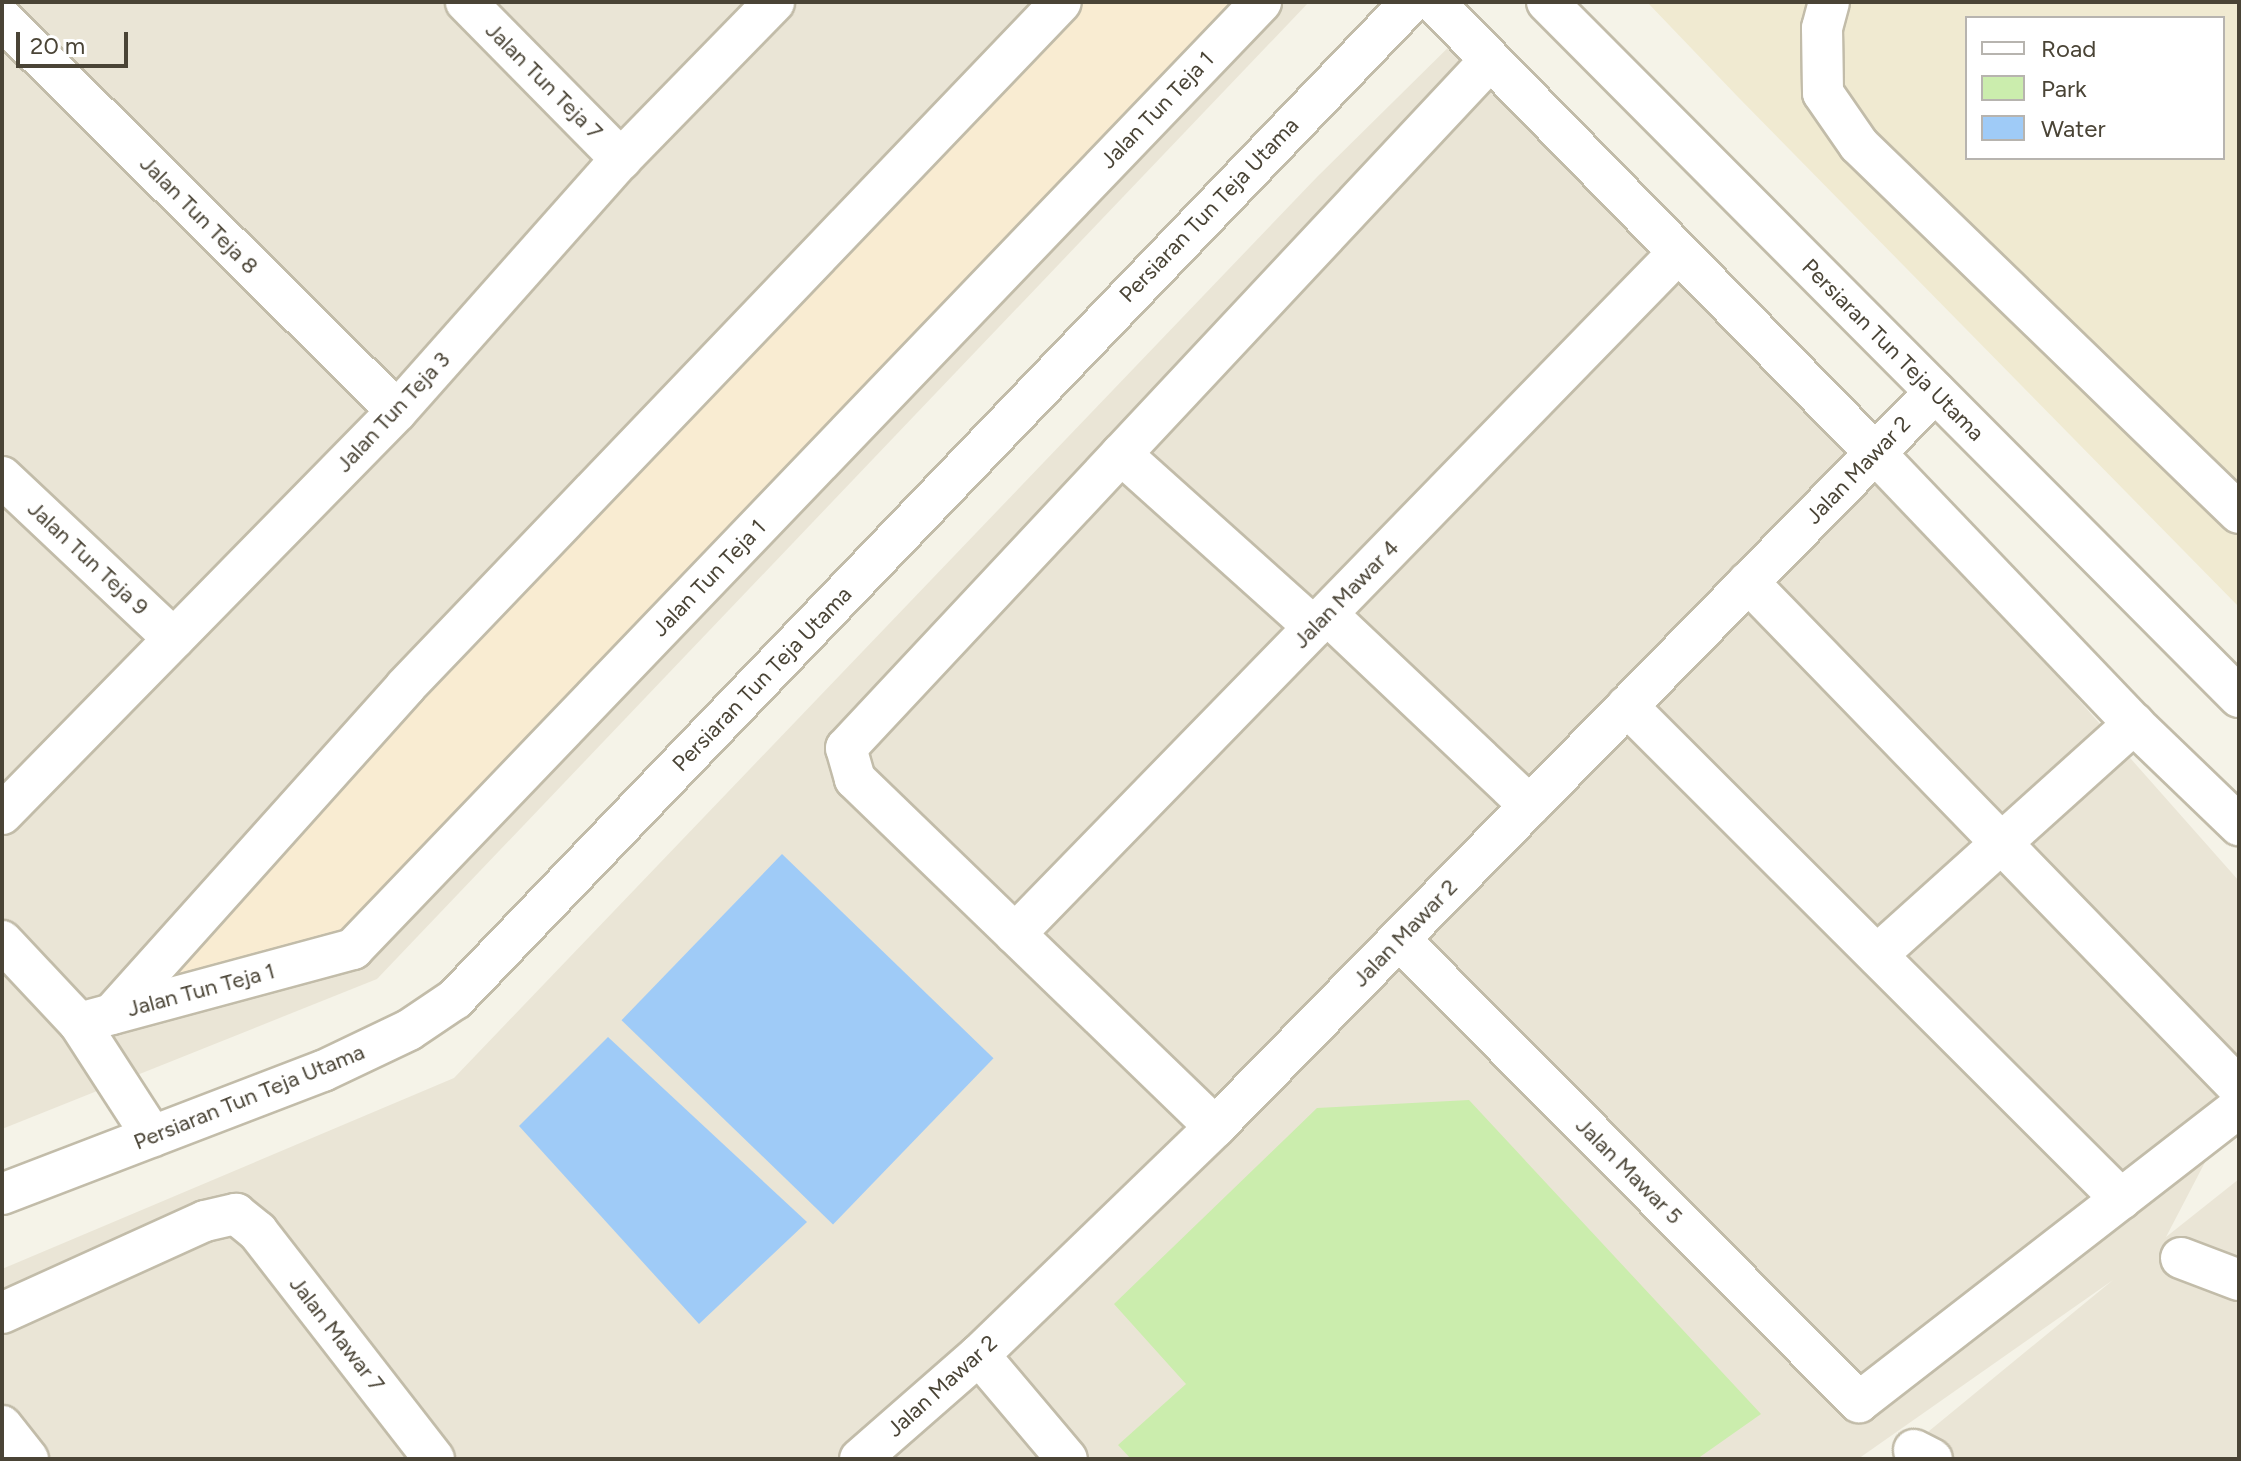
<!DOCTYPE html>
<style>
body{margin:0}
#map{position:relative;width:2241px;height:1461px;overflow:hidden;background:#f5f3e8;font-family:Figtree,sans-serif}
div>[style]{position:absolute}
.residential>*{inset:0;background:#eae5d6}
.commercial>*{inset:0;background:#f9ecd2}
.education>*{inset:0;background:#f0ead1}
.green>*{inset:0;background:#cbedad}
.water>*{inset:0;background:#9fcbf7;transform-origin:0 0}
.roads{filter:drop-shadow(2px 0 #c2bca9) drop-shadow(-2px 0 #c2bca9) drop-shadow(0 2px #c2bca9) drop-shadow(0 -2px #c2bca9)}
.minor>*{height:40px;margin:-20px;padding:0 20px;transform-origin:20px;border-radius:20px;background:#fff}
span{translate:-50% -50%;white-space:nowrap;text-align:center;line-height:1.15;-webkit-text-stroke:8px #fff;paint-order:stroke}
.street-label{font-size:22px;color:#4a4436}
.frame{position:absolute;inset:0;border:4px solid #4a4436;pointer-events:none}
.legend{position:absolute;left:1965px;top:16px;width:260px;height:144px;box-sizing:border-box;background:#fff;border:2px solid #b7b4af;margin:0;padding:10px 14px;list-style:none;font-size:24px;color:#4a4436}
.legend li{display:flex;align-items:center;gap:16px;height:40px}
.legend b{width:40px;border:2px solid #b7b4af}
.scale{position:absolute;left:16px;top:32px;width:112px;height:36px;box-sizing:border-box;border:4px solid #4a4436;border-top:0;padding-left:10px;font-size:24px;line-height:28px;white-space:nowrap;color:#4a4436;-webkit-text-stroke:6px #fff;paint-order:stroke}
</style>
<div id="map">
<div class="residential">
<i style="clip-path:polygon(2px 2px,1309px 2px,377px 979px,2px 1129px)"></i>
<i style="clip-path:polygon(1472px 24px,1546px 98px,2239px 881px,2239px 1097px,2166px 1237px,2239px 1179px,2239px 1459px,1895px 1459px,2113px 1280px,1858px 1459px,2px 1459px,2px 1269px,454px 1078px,1317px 177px)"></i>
</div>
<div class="commercial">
<i style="clip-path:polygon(1082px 2px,1237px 2px,342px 936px,145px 989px,693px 404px)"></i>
</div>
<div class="education">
<i style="clip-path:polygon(evenodd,1647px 2px,2239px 2px,2239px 607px,1738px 97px,1647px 2px,1967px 18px,2223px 18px,2223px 158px,1967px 158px,1967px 18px)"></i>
</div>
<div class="green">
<i style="clip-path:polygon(1469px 1100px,1761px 1414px,1697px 1459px,1131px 1459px,1118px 1445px,1186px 1384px,1114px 1304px,1317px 1108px)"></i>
</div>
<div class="water">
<i style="left:782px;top:854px;width:294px;height:231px;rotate:44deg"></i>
<i style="clip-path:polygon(608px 1037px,807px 1222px,699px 1324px,519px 1126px)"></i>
</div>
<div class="roads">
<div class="minor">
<i style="left:466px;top:2px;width:221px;rotate:45.4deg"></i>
<i style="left:1434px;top:2px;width:631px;rotate:45.64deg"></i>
<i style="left:1875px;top:453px;width:375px;rotate:46.3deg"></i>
<i style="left:2134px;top:724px;width:146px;rotate:43.9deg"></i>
<i style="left:1547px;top:2px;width:981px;rotate:45.12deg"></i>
<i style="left:1829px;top:2px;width:27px;rotate:105deg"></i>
<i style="left:1822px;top:28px;width:65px;rotate:89.1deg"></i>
<i style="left:1823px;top:93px;width:63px;rotate:55.3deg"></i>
<i style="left:1859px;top:145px;width:529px;rotate:44.08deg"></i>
<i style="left:2px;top:19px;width:556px;rotate:44.78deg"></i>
<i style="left:1121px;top:454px;width:259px;rotate:41.9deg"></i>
<i style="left:2px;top:477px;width:236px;rotate:43.3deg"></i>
<i style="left:1748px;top:582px;width:705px;rotate:45.86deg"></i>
<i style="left:1327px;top:614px;width:279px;rotate:43.4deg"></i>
<i style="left:1627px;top:706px;width:698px;rotate:44.94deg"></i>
<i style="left:2px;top:814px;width:564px;rotate:-45.57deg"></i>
<i style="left:397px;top:411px;width:337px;rotate:-48.4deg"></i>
<i style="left:621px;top:159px;width:219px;rotate:-45.7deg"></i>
<i style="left:1015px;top:934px;width:949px;rotate:-45.77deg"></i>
<i style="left:1399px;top:939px;width:653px;rotate:45.19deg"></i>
<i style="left:1859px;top:1402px;width:481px;rotate:-37.8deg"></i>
<i style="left:2px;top:941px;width:112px;rotate:46.8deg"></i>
<i style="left:79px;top:1023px;width:135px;rotate:57.1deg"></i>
<i style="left:1877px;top:955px;width:346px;rotate:-42deg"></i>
<i style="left:112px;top:1014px;width:439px;rotate:-48.1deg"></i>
<i style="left:405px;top:687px;width:948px;rotate:-46.24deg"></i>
<i style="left:79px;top:1023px;width:284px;rotate:-15.1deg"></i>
<i style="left:353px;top:949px;width:1312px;rotate:-46.2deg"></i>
<i style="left:1215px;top:1127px;width:501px;rotate:-135.97deg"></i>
<i style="left:855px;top:779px;width:32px;rotate:-106deg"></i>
<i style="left:846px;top:748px;width:942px;rotate:-46.89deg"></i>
<i style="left:2px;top:1194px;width:344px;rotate:-21deg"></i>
<i style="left:323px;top:1071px;width:95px;rotate:-25.5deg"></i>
<i style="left:409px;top:1030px;width:55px;rotate:-34deg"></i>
<i style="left:455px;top:999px;width:1381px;rotate:-46.2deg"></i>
<i style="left:2181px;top:1258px;width:62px;rotate:20.8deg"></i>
<i style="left:2px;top:1313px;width:223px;rotate:-24.4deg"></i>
<i style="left:205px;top:1221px;width:32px;rotate:-13deg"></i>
<i style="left:236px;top:1214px;width:28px;rotate:39deg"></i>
<i style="left:258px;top:1232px;width:287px;rotate:52.2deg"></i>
<i style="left:979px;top:1355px;width:136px;rotate:49.8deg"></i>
<i style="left:2px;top:1426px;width:42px;rotate:51.8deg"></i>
<i style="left:1914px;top:1450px;width:20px;rotate:27deg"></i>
<i style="left:860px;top:1459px;width:158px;rotate:-41.2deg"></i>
<i style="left:979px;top:1355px;width:328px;rotate:-44deg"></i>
<i style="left:1215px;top:1127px;width:1029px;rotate:-45.59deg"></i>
</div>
</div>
<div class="street-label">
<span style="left:544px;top:81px;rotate:45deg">Jalan Tun Teja 7</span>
<span style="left:1157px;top:110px;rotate:-46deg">Jalan Tun Teja 1</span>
<span style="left:1209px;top:210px;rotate:-46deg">Persiaran Tun Teja Utama</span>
<span style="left:199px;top:215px;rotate:45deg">Jalan Tun Teja 8</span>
<span style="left:1893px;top:350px;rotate:45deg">Persiaran Tun Teja Utama</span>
<span style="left:393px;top:412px;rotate:-47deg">Jalan Tun Teja 3</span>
<span style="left:1858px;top:470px;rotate:-46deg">Jalan Mawar 2</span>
<span style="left:88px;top:558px;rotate:43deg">Jalan Tun Teja 9</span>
<span style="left:709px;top:578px;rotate:-46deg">Jalan Tun Teja 1</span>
<span style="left:1346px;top:594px;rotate:-46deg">Jalan Mawar 4</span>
<span style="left:762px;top:679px;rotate:-46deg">Persiaran Tun Teja Utama</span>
<span style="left:1405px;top:933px;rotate:-46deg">Jalan Mawar 2</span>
<span style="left:201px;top:990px;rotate:-15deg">Jalan Tun Teja 1</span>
<span style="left:249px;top:1097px;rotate:-22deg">Persiaran Tun Teja Utama</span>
<span style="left:1629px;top:1171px;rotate:45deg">Jalan Mawar 5</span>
<span style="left:337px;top:1334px;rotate:52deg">Jalan Mawar 7</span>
<span style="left:942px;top:1386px;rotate:-42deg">Jalan Mawar 2</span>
</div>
<div class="frame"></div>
<ul class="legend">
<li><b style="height:10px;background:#fff"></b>Road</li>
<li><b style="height:22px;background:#cbedad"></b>Park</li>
<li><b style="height:22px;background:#9fcbf7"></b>Water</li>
</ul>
<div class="scale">20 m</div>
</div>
